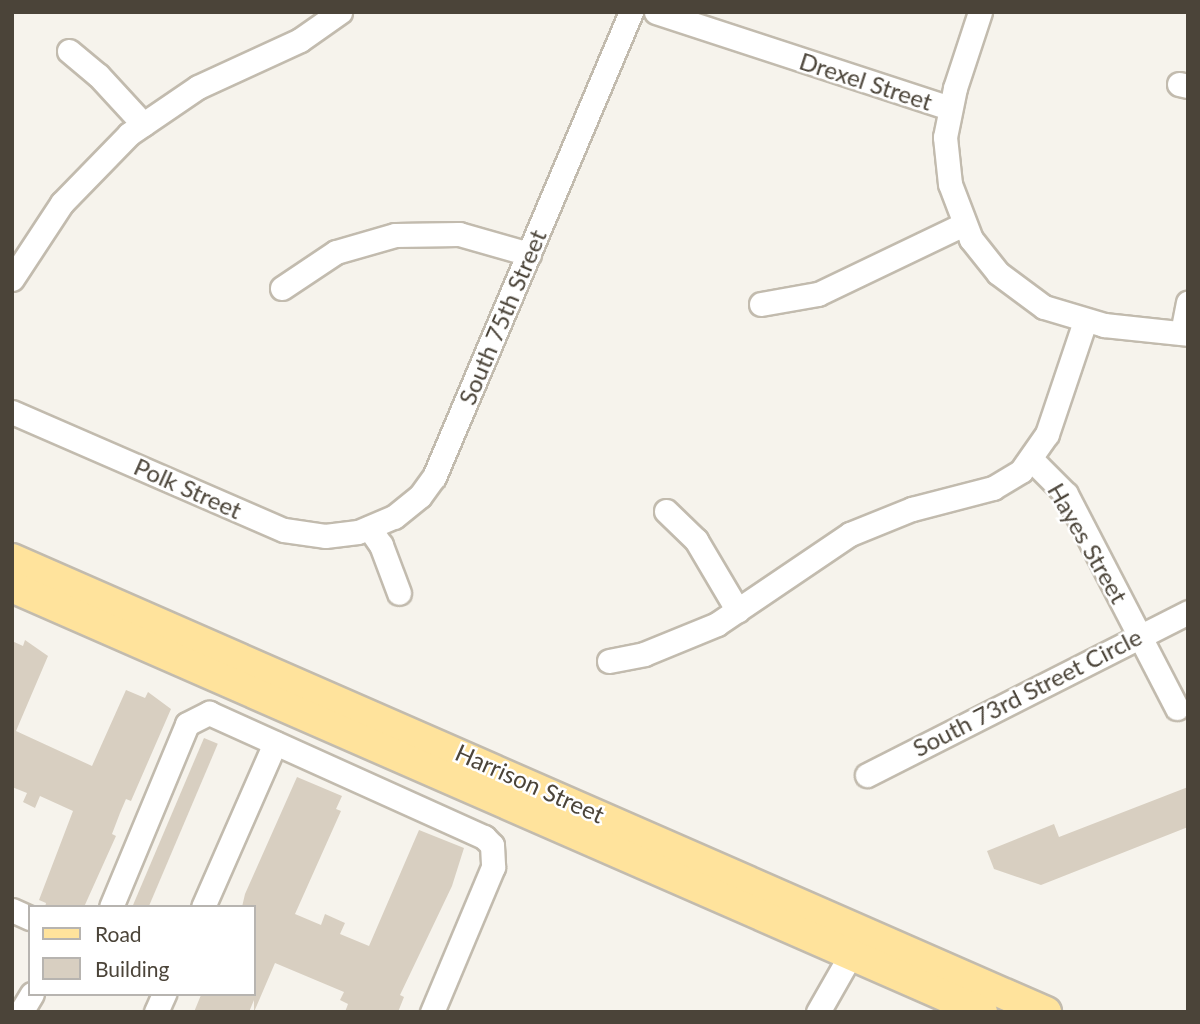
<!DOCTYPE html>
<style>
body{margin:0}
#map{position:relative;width:1200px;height:1024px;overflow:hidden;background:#f6f3ec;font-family:Lato,sans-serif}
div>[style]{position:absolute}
.building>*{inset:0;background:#d8cfc1;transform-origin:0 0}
.roads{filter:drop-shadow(2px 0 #c2bbae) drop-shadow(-2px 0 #c2bbae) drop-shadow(0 2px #c2bbae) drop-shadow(0 -2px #c2bbae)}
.minor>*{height:23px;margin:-11.5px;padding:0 11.5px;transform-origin:11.5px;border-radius:11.5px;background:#fff}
.major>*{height:30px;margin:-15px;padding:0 15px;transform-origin:15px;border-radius:15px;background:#ffe39c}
span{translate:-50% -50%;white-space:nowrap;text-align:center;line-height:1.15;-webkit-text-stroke:5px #fff;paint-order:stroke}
.street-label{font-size:24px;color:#4b4439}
.frame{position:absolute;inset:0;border:14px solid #4b4439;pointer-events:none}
.legend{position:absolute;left:28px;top:905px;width:228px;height:91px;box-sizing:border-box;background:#fff;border:2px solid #b7b4b0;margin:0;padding:9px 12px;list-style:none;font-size:21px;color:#4b4439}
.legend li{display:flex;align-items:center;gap:14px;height:35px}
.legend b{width:35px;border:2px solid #b7b4b0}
</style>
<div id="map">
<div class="building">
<i style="clip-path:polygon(25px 640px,48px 656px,16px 731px,92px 766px,126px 690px,145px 698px,148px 692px,171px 709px,131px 801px,126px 799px,120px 813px,112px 834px,116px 836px,84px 907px,45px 907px,46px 903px,39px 900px,73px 811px,40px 796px,35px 808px,23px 802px,27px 793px,12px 787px,12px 641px,23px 646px)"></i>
<i style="left:204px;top:738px;width:15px;height:184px;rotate:23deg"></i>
<i style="clip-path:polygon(297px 777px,342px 796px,336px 809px,341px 811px,295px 914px,321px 925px,325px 914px,345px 923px,340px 934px,369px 946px,419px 830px,464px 848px,452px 886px,400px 995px,404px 997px,398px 1012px,345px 1012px,348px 1004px,340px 1000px,344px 992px,275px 963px,254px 1012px,254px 1000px,249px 1012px,194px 1012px,201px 995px,254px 994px,254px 907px,242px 907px,245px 894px)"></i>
<i style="clip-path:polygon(1188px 787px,1188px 827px,1041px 885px,994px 869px,987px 851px,1054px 824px,1059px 837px)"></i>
</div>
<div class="roads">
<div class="minor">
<i style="left:656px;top:12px;width:309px;rotate:18.1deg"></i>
<i style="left:980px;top:12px;width:80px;rotate:108.2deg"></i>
<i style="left:955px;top:88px;width:50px;rotate:101.5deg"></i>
<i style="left:945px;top:137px;width:47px;rotate:83.9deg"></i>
<i style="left:950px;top:184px;width:59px;rotate:69.1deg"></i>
<i style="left:971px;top:239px;width:43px;rotate:51.5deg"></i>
<i style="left:998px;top:273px;width:57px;rotate:36.5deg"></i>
<i style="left:1044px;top:307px;width:63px;rotate:16.7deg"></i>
<i style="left:1104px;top:325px;width:84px;rotate:6.1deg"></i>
<i style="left:69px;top:51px;width:38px;rotate:40deg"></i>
<i style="left:98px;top:75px;width:67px;rotate:47.4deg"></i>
<i style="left:1179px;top:84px;width:9px;rotate:13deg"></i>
<i style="left:12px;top:279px;width:91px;rotate:-56.7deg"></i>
<i style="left:62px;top:203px;width:96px;rotate:-45.8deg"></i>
<i style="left:129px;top:134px;width:83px;rotate:-34.3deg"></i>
<i style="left:198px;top:87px;width:112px;rotate:-24.7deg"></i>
<i style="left:300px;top:40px;width:49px;rotate:-35deg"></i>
<i style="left:282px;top:288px;width:65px;rotate:-33.7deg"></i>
<i style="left:336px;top:252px;width:61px;rotate:-16.1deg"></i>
<i style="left:395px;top:235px;width:64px;rotate:-0.9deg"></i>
<i style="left:459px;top:234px;width:73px;rotate:15.9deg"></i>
<i style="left:761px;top:304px;width:58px;rotate:-10deg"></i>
<i style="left:818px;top:294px;width:162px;rotate:-25.6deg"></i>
<i style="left:1182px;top:333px;width:31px;rotate:-79deg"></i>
<i style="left:12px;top:412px;width:296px;rotate:23.5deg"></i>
<i style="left:284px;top:530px;width:41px;rotate:8.3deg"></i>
<i style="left:325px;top:536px;width:33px;rotate:-7deg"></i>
<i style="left:358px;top:532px;width:39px;rotate:-23deg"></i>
<i style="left:394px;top:517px;width:33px;rotate:-39deg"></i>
<i style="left:420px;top:496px;width:24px;rotate:-54deg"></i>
<i style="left:434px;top:477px;width:505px;rotate:-67.04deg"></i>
<i style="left:1031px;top:459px;width:49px;rotate:45deg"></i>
<i style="left:1066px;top:494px;width:241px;rotate:62.6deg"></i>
<i style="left:666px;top:511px;width:42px;rotate:44deg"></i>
<i style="left:696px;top:540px;width:82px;rotate:59.4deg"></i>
<i style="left:369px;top:528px;width:21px;rotate:55deg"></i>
<i style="left:381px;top:545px;width:51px;rotate:69.4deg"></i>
<i style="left:609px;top:661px;width:36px;rotate:-11deg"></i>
<i style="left:644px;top:654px;width:79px;rotate:-22.3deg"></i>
<i style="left:717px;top:624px;width:161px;rotate:-34.1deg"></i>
<i style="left:850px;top:534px;width:67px;rotate:-22deg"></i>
<i style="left:912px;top:509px;width:84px;rotate:-14.5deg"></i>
<i style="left:993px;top:488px;width:33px;rotate:-31deg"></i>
<i style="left:1021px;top:471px;width:45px;rotate:-54.9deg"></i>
<i style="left:1047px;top:434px;width:119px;rotate:-71.4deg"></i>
<i style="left:867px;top:775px;width:360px;rotate:-26.9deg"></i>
<i style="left:111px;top:907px;width:198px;rotate:-67.4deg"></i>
<i style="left:187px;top:724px;width:25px;rotate:-27deg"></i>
<i style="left:209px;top:713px;width:302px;rotate:24.3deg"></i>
<i style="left:484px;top:837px;width:11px;rotate:45deg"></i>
<i style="left:492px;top:845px;width:22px;rotate:87deg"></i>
<i style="left:493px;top:867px;width:157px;rotate:112.8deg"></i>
<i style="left:203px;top:907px;width:179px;rotate:-66.3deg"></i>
<i style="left:12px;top:910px;width:20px;rotate:24deg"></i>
<i style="left:21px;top:1012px;width:21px;rotate:-59deg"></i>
<i style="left:156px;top:1012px;width:20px;rotate:-66deg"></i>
<i style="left:818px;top:1012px;width:81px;rotate:-60.3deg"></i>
</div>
<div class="major">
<i style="left:12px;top:559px;width:1129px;rotate:23.66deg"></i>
<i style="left:12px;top:587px;width:1059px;rotate:23.66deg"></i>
</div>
</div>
<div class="street-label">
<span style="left:866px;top:81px;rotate:18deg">Drexel Street</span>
<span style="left:502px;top:317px;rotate:-67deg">South 75th Street</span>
<span style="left:188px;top:488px;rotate:24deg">Polk Street</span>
<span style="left:1088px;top:543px;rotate:60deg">Hayes Street</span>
<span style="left:1027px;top:692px;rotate:-27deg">South 73rd Street Circle</span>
<span style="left:530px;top:783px;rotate:24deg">Harrison Street</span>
</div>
<div class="frame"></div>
<ul class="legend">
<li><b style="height:9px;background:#ffe39c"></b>Road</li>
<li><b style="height:19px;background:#d8cfc1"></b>Building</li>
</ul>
</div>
